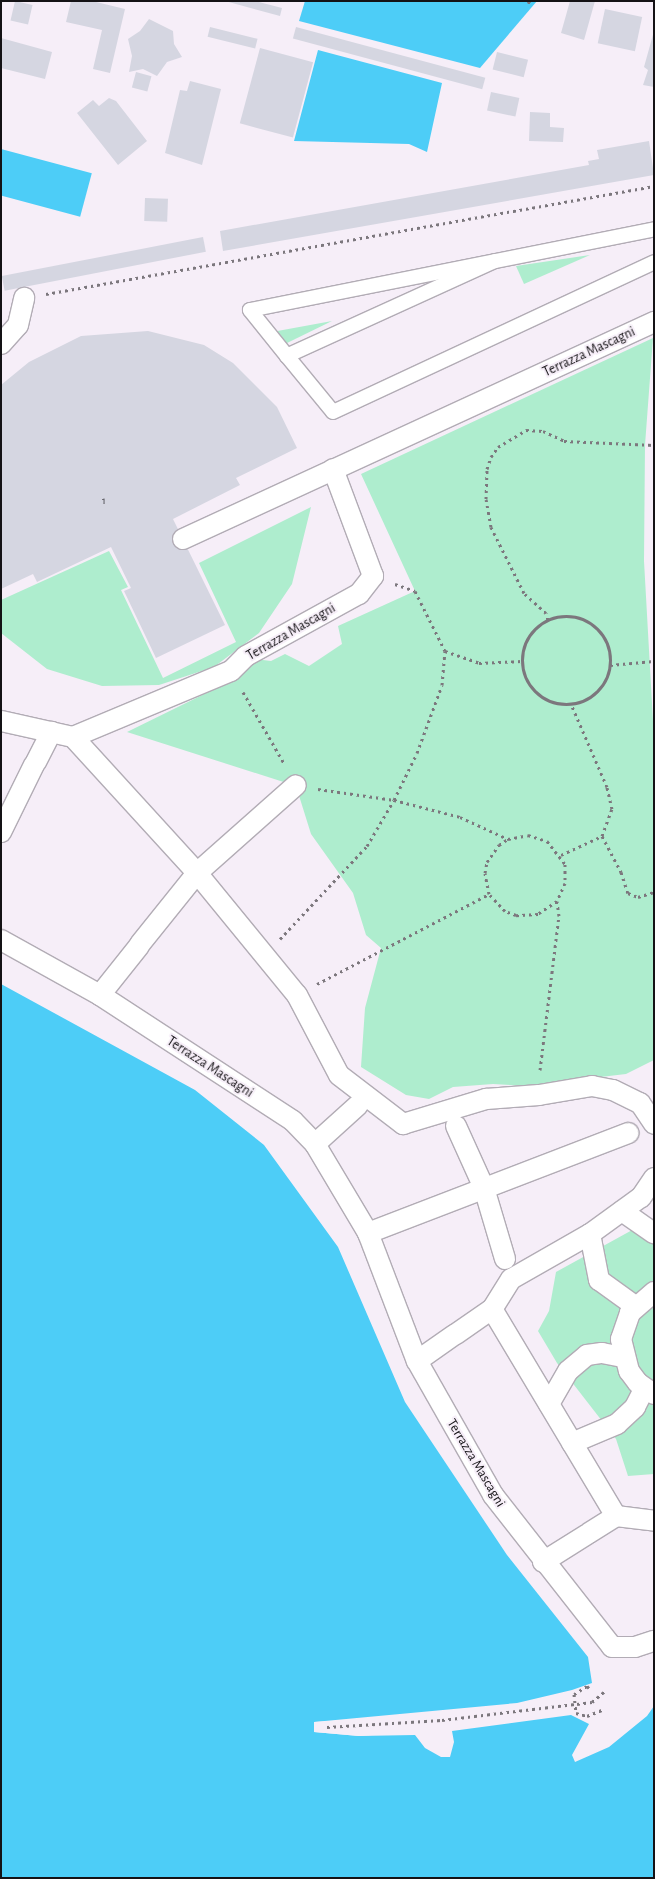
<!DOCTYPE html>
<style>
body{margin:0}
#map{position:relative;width:655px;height:1879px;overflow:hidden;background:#f6eef8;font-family:"Alegreya Sans",sans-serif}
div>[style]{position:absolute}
.green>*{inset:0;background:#aeedce}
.water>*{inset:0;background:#4dcdf7;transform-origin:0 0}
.pier>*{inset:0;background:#f6eef8}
.building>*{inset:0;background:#d5d6e1;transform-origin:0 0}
.path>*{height:3px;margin-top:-1.5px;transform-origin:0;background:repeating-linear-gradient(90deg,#7c777d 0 2.5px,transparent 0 6.5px)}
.path>.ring{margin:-1.5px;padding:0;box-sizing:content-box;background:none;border:3px solid #7c777d;border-radius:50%}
.roads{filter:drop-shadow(1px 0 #b2acb5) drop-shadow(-1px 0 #b2acb5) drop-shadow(0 1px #b2acb5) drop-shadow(0 -1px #b2acb5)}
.service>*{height:14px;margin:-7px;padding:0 7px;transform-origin:7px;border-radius:7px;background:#fff}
.pedestrian>*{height:20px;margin:-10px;padding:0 10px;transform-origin:10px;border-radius:10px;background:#fff}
span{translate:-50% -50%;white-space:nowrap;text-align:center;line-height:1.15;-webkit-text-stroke:4px #f6eef8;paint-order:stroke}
.number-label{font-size:11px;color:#444348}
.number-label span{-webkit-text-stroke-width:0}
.street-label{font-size:14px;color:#141215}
.frame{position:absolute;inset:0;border:2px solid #141215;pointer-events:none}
</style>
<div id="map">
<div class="green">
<i style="clip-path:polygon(590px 255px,524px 284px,516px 266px)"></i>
<i style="clip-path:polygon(332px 321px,285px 344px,272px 332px)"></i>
<i style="clip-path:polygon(653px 338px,645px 445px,644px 561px,654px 739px,654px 1060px,626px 1074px,524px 1086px,493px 1084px,453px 1087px,429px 1099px,406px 1095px,361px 1067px,365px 1008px,381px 948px,366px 935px,353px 893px,311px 834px,296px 786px,127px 732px,241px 676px,239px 673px,255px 659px,271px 661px,285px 654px,309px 666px,342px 644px,338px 626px,415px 591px,361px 474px)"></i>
<i style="clip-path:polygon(311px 507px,292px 584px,259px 633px,214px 667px,159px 685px,102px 686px,47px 669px,1px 633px,1px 600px,109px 551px,128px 587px,121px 590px,163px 678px,236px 642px,199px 563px)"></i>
<i style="clip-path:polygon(654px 1218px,654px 1474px,628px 1476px,616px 1439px,557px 1363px,538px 1331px,549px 1311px,556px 1272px)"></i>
</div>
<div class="water">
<i style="clip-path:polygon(305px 1px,537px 1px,480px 68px,299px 21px)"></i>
<i style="clip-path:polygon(318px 50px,442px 83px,427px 152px,409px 144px,294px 141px)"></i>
<i style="left:1px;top:149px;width:94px;height:45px;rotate:15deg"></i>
<i style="clip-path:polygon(1px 984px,195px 1090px,264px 1145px,338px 1247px,405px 1402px,507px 1555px,588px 1657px,592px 1683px,572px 1690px,517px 1703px,314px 1722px,314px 1732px,359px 1736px,415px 1735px,425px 1748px,441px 1757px,450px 1757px,454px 1742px,452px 1731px,571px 1715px,589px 1724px,572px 1755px,575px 1762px,609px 1747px,647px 1716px,654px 1706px,654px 1878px,1px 1878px)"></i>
</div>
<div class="pier">
<i style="clip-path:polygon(418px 1716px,316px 1724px,316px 1730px,398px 1733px,359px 1736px,314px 1732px,314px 1722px)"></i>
</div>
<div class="building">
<i style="left:15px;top:1px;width:18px;height:20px;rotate:13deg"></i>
<i style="clip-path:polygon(71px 1px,92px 1px,125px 9px,110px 73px,93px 69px,102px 30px,66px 22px)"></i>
<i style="clip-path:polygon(225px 1px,255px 1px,282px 8px,280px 16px)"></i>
<i style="clip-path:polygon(570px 1px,595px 1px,584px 40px,561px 33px)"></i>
<i style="left:605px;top:9px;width:38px;height:35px;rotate:12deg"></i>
<i style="clip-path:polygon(149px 19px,173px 31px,174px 44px,182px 57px,167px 62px,157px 76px,143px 69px,129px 72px,132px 56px,128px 39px,140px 31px)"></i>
<i style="left:210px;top:27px;width:49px;height:10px;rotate:14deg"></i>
<i style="left:296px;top:27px;width:196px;height:12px;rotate:15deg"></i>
<i style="clip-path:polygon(654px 31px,654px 87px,643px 85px,648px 70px,644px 67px)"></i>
<i style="clip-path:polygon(1px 38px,52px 52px,45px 79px,1px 68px)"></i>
<i style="left:260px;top:48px;width:55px;height:78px;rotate:15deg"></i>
<i style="left:497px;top:52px;width:32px;height:18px;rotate:14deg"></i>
<i style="left:136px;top:72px;width:16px;height:16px;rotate:15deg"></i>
<i style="clip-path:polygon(190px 81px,221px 89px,202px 165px,165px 153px,180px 90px,187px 91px)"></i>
<i style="left:491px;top:92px;width:29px;height:19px;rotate:12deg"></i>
<i style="clip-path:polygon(109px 98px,116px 101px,147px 141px,118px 165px,77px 113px,93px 100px,99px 106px)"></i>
<i style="clip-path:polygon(530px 112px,550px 113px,550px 127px,564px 128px,563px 142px,529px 141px)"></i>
<i style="clip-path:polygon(649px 141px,654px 175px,223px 251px,220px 231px,589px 165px,588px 161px,599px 159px,597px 150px)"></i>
<i style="left:145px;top:198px;width:23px;height:23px;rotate:2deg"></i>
<i style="left:203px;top:237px;width:15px;height:205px;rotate:79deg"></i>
<i style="clip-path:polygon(148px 331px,204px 345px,233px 363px,277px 407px,297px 448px,236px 478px,240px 485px,173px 519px,225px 625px,156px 658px,124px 591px,131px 588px,111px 547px,37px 582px,33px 574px,1px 589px,1px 385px,29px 362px,81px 336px)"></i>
</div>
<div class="path">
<i style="left:528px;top:1px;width:6px;rotate:51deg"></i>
<i style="left:46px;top:294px;width:618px;rotate:-10.07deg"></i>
<i style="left:395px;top:584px;width:21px;rotate:19deg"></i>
<i style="left:415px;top:591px;width:67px;rotate:63.4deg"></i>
<i style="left:445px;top:651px;width:36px;rotate:19deg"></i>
<i style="left:479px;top:663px;width:43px;rotate:-2.7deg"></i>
<i class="ring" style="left:522px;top:616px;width:85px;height:85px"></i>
<i style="left:548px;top:620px;width:7px;rotate:-106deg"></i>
<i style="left:546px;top:613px;width:30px;rotate:-138deg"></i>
<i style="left:524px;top:593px;width:74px;rotate:-116.6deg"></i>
<i style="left:491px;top:527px;width:28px;rotate:-100deg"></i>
<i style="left:486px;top:499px;width:30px;rotate:-88deg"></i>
<i style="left:487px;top:469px;width:13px;rotate:-72deg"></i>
<i style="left:491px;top:457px;width:12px;rotate:-55deg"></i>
<i style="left:498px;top:447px;width:33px;rotate:-31deg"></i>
<i style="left:526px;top:430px;width:17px;rotate:3deg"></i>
<i style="left:543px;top:431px;width:23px;rotate:25deg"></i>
<i style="left:564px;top:441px;width:90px;rotate:2.5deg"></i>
<i style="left:610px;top:665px;width:44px;rotate:-5.2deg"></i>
<i style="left:243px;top:692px;width:84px;rotate:60.1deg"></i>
<i style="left:318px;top:789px;width:77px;rotate:8.2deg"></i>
<i style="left:394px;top:800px;width:52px;rotate:-63.9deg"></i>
<i style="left:417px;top:753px;width:72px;rotate:-69.8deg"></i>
<i style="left:442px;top:685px;width:34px;rotate:-85deg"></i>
<i style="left:602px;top:836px;width:41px;rotate:62.2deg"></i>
<i style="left:621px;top:872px;width:22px;rotate:72deg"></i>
<i style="left:628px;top:893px;width:11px;rotate:22deg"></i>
<i style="left:638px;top:897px;width:17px;rotate:-17deg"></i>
<i style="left:561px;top:855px;width:45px;rotate:-24.9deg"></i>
<i style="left:602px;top:836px;width:29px;rotate:-70deg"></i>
<i style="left:612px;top:809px;width:23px;rotate:-103deg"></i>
<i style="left:607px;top:787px;width:90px;rotate:-113.4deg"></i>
<i style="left:280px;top:939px;width:127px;rotate:-46.9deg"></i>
<i style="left:367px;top:846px;width:53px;rotate:-59.6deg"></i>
<i style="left:394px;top:800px;width:68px;rotate:14.4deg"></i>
<i style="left:460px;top:817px;width:53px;rotate:24.6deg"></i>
<i style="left:508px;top:839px;width:20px;rotate:-11deg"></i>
<i style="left:528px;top:835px;width:20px;rotate:18deg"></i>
<i style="left:547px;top:841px;width:29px;rotate:52deg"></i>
<i style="left:565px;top:864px;width:19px;rotate:90deg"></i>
<i style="left:565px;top:883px;width:20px;rotate:114deg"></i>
<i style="left:557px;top:901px;width:23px;rotate:146deg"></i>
<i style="left:538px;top:914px;width:22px;rotate:177deg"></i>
<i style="left:516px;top:915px;width:12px;rotate:-160deg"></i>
<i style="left:505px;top:911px;width:23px;rotate:-133deg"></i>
<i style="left:489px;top:894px;width:21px;rotate:-101deg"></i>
<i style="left:485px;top:873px;width:11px;rotate:-80deg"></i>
<i style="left:487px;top:862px;width:21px;rotate:-55deg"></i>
<i style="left:499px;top:845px;width:11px;rotate:-34deg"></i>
<i style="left:317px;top:984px;width:194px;rotate:-27.6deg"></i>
<i style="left:540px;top:1070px;width:155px;rotate:-83deg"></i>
<i style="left:559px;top:916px;width:15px;rotate:-98deg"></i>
<i style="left:589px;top:1688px;width:3px;rotate:-135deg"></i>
<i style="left:587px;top:1686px;width:15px;rotate:148deg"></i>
<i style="left:574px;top:1694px;width:19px;rotate:84deg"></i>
<i style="left:576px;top:1713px;width:11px;rotate:15deg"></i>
<i style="left:587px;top:1716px;width:16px;rotate:-22deg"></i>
<i style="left:577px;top:1704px;width:15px;rotate:-8deg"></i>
<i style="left:592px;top:1702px;width:16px;rotate:-40deg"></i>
<i style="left:327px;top:1727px;width:115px;rotate:-3.5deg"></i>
<i style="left:442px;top:1720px;width:134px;rotate:-6.9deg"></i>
</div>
<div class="roads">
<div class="service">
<i style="left:495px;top:261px;width:229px;rotate:155.5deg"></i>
<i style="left:287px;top:356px;width:72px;rotate:50.6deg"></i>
<i style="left:333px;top:412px;width:354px;rotate:-25deg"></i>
<i style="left:287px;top:356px;width:59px;rotate:-128.8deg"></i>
<i style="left:250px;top:310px;width:412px;rotate:-11.3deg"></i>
</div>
<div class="pedestrian">
<i style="left:1px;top:344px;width:25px;rotate:-48deg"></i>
<i style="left:18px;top:325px;width:28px;rotate:-77deg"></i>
<i style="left:183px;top:539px;width:519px;rotate:-24.74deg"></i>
<i style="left:1px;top:721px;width:74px;rotate:12.5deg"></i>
<i style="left:73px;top:737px;width:184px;rotate:47.6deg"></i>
<i style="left:197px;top:873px;width:158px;rotate:50.7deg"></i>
<i style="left:297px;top:995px;width:90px;rotate:62.3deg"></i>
<i style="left:339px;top:1075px;width:81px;rotate:37.4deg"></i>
<i style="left:403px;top:1124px;width:87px;rotate:-16.8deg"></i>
<i style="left:486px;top:1099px;width:53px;rotate:-4.3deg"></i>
<i style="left:539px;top:1095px;width:54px;rotate:-9.6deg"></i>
<i style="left:592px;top:1086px;width:21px;rotate:11deg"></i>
<i style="left:613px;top:1090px;width:30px;rotate:26deg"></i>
<i style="left:640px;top:1103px;width:25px;rotate:56deg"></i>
<i style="left:73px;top:737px;width:171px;rotate:-22.7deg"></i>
<i style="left:231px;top:671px;width:21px;rotate:-45deg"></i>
<i style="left:246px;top:656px;width:129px;rotate:-28.8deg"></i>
<i style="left:359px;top:594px;width:23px;rotate:-52deg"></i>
<i style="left:373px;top:576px;width:114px;rotate:-110.5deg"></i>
<i style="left:36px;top:762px;width:34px;rotate:-63deg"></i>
<i style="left:1px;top:832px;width:75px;rotate:-63.8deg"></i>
<i style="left:1px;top:940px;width:113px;rotate:29.1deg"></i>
<i style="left:100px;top:995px;width:230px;rotate:33.1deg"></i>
<i style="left:293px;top:1121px;width:32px;rotate:46deg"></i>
<i style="left:315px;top:1144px;width:104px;rotate:59.2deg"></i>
<i style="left:368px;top:1233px;width:137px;rotate:69.1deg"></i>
<i style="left:417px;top:1361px;width:154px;rotate:60.4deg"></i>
<i style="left:493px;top:1495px;width:193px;rotate:51.9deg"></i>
<i style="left:612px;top:1647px;width:23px"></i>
<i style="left:635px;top:1647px;width:20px;rotate:-18deg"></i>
<i style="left:140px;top:944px;width:91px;rotate:-51.2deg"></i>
<i style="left:197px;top:873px;width:132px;rotate:-41.6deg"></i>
<i style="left:100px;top:995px;width:63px;rotate:-51.5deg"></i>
<i style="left:456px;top:1126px;width:68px;rotate:65.7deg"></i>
<i style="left:484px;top:1188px;width:74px;rotate:73.5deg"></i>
<i style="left:315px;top:1144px;width:58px;rotate:-42.2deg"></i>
<i style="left:654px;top:1178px;width:23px;rotate:124deg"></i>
<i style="left:641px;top:1197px;width:63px;rotate:144deg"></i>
<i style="left:590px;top:1234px;width:91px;rotate:150.3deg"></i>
<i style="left:511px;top:1279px;width:36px;rotate:122deg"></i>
<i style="left:492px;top:1309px;width:241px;rotate:59.1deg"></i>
<i style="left:616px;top:1516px;width:38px;rotate:7deg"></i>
<i style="left:622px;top:1211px;width:39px;rotate:35deg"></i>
<i style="left:368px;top:1233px;width:279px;rotate:-21deg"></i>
<i style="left:590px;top:1234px;width:47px;rotate:78.9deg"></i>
<i style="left:599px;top:1280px;width:44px;rotate:35.8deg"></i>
<i style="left:654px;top:1292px;width:32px;rotate:139deg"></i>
<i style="left:630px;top:1313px;width:28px;rotate:109deg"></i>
<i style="left:621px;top:1339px;width:33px;rotate:76deg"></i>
<i style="left:629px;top:1371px;width:15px;rotate:53deg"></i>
<i style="left:638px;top:1383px;width:19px;rotate:35deg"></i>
<i style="left:456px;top:1334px;width:44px;rotate:-34.8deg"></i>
<i style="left:417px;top:1361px;width:45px;rotate:-35.1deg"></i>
<i style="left:549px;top:1404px;width:38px;rotate:-60deg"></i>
<i style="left:568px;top:1371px;width:25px;rotate:-40deg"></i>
<i style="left:587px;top:1355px;width:15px;rotate:-8deg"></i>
<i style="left:602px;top:1353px;width:21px;rotate:11deg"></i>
<i style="left:572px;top:1443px;width:49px;rotate:-22.9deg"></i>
<i style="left:617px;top:1424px;width:25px;rotate:-43deg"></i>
<i style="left:635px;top:1407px;width:20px;rotate:-63deg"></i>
<i style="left:589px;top:1533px;width:32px;rotate:-32deg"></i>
<i style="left:543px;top:1562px;width:51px;rotate:-32.1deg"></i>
</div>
</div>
<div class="number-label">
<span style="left:104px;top:501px">1</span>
</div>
<div class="street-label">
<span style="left:589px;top:352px;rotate:-25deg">Terrazza Mascagni</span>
<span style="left:291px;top:632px;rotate:-30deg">Terrazza Mascagni</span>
<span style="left:210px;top:1067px;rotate:33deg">Terrazza Mascagni</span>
<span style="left:476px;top:1463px;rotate:59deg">Terrazza Mascagni</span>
</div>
<div class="frame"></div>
</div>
